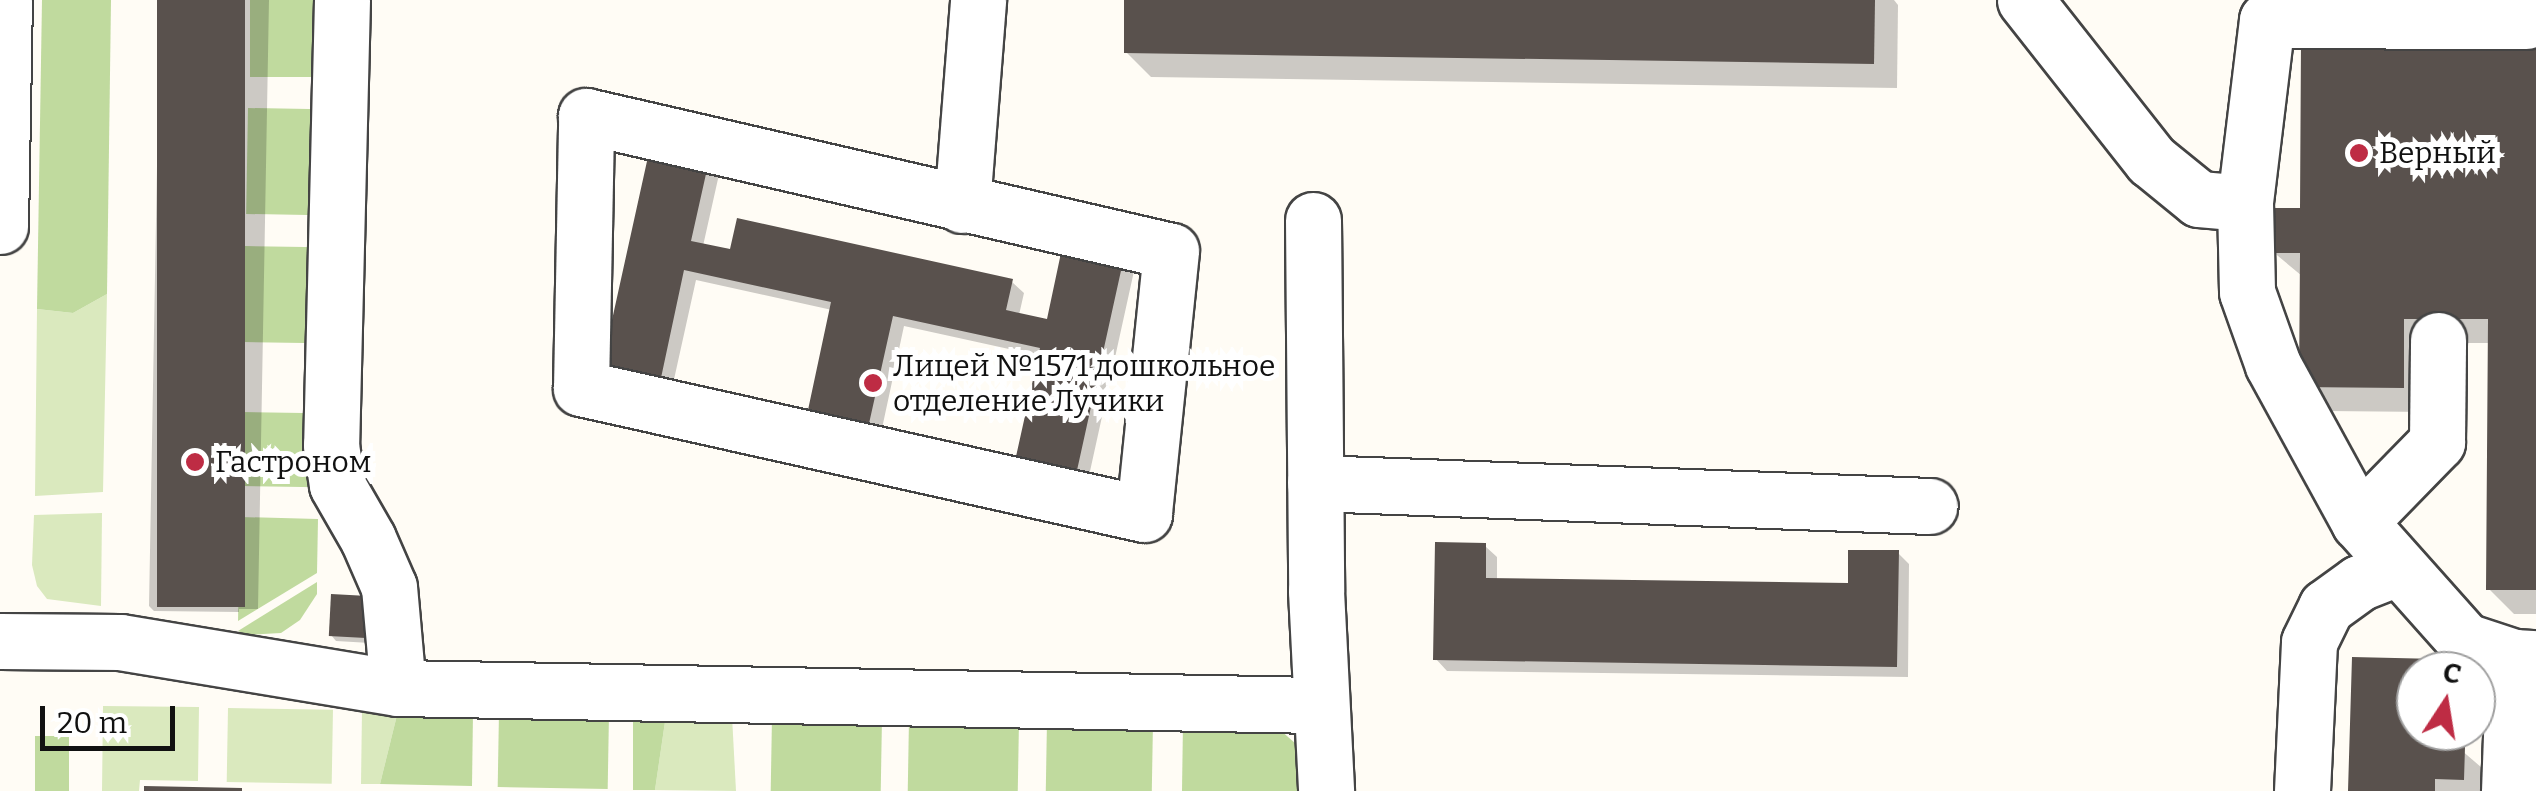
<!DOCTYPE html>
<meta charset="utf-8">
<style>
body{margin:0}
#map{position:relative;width:2536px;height:791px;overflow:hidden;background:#fffcf5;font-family:Bitter,serif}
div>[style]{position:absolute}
.green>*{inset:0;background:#dae9be;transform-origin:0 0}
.forest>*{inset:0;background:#c0da9e;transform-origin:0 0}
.shadow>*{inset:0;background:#0003}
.building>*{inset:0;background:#59514d;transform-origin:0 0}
.roads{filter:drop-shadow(2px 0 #444) drop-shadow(-2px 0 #444) drop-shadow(0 2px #444) drop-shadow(0 -2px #444)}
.minor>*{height:55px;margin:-27.5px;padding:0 27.5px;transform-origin:27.5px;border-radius:27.5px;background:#fff}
.dots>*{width:28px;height:28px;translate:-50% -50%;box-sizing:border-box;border:5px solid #fff;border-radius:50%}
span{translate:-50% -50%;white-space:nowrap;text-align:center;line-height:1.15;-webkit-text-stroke:10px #fff;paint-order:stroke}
.poi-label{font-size:30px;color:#111}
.left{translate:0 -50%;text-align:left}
.north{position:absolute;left:2396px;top:651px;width:100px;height:100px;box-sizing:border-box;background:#fff;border:2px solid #a0a0a0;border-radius:50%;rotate:12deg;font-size:28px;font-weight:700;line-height:40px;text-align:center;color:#111}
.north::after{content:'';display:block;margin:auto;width:35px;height:45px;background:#be2c44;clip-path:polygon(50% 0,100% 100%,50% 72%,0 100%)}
.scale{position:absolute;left:40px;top:706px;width:135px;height:45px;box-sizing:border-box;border:5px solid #111;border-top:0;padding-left:12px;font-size:30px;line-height:35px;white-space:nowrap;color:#111;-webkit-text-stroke:8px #fff;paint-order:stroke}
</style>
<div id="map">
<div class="green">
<i style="clip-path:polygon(107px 294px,103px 492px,35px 496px,37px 309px,73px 313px)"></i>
<i style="clip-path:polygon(102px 513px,101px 606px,47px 599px,37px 586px,32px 565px,34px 515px)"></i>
<i style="clip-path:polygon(103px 706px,199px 707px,198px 781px,140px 780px,139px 791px,102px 791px)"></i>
<i style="left:228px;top:708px;width:105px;height:74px;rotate:1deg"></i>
<i style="clip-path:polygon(362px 710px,398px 711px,380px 784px,361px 784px)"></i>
<i style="clip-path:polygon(666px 715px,732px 716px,736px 791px,655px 790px)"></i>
</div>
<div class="forest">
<i style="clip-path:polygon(42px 0,111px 0,107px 294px,73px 313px,37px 309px)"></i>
<i style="left:250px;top:0;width:75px;height:77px"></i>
<i style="left:248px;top:108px;width:75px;height:106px;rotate:1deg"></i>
<i style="left:245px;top:246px;width:77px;height:96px;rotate:1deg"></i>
<i style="left:242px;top:412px;width:78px;height:74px;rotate:1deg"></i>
<i style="clip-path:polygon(240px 517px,318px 519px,317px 573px,238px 621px)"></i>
<i style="clip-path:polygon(317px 582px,317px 594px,300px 620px,281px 633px,247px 635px,238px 631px)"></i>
<i style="clip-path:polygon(398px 711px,473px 712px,472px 786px,380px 784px)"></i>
<i style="left:499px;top:712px;width:110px;height:75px;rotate:1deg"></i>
<i style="clip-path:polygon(633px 715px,666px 715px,655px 790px,633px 790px)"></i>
<i style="left:772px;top:717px;width:110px;height:74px;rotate:1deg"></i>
<i style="left:909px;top:719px;width:110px;height:72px;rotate:1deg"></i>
<i style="left:1047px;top:721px;width:106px;height:70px;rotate:1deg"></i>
<i style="clip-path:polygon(1183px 723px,1279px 729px,1296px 744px,1306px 791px,1182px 791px)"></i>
<i style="left:35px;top:736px;width:34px;height:55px"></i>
</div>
<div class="shadow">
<i style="clip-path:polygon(160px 0,269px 0,258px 609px,239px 609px,239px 612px,154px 611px,149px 606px)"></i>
<i style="clip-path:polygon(1127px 0,1894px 0,1898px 5px,1897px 88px,1151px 77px,1126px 52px)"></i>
<i style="clip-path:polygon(2536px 46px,2536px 614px,2514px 614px,2489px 589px,2490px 343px,2428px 343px,2428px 412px,2326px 411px,2301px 386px,2302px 276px,2272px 251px,2303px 211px)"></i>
<i style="clip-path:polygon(652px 146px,720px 170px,703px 246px,1012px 282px,1024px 293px,1019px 315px,1049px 322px,1067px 237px,1136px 262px,1085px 494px,1028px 481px,1041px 356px,904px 326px,878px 447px,819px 434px,832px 310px,696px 280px,669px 402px,613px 390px)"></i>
<i style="clip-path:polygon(1485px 546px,1497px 557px,1497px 580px,1850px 585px,1898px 553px,1909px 564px,1908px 677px,1447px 671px,1436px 659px)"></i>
<i style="clip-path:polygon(367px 599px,370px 643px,336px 641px,331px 635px)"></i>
<i style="clip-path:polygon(2354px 659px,2437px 661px,2447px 671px,2416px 671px,2416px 731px,2461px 731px,2460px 749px,2489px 774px,2489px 791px,2350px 791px)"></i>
</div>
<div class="building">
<i style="left:157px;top:0;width:88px;height:607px"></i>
<i style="clip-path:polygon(1124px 0,1875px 0,1874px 64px,1124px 53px)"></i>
<i style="clip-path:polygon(2301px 41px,2536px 43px,2536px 590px,2486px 590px,2488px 319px,2404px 319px,2404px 388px,2299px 387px,2300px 253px,2270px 253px,2270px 208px,2300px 208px)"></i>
<i style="clip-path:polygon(651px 143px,710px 156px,691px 241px,730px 249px,737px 218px,1013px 279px,1006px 310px,1047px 319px,1065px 234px,1126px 248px,1074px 484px,1013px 470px,1040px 348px,893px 316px,866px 437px,805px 424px,831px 302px,684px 270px,658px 392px,599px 379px)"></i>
<i style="clip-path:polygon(1435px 542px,1486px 543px,1486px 578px,1848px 583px,1848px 550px,1899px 550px,1897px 667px,1433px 660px)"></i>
<i style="left:331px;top:594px;width:37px;height:42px;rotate:3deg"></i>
<i style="clip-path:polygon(2352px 657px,2438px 659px,2438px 671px,2416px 671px,2416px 731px,2436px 731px,2436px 746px,2465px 747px,2464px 780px,2435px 779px,2435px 791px,2348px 791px)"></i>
<i style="clip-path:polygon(144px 786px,242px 788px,242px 791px,144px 791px)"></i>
</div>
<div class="roads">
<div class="minor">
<i style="left:342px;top:0;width:445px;rotate:91.4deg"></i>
<i style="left:331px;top:445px;width:40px;rotate:81.5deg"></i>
<i style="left:337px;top:485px;width:62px;rotate:60.1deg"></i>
<i style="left:368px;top:539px;width:52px;rotate:66.4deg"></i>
<i style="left:389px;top:587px;width:101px;rotate:84.9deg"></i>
<i style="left:2025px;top:0;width:204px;rotate:51.8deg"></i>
<i style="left:2151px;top:160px;width:62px;rotate:39.1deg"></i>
<i style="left:2199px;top:199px;width:46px;rotate:5deg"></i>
<i style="left:2526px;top:21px;width:259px;rotate:-179.8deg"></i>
<i style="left:2267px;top:20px;width:184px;rotate:96.9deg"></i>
<i style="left:2245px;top:203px;width:89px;rotate:88.7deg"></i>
<i style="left:2247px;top:292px;width:77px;rotate:70.4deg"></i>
<i style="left:2273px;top:365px;width:179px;rotate:61.3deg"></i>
<i style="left:2359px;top:522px;width:159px;rotate:48.3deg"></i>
<i style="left:2465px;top:641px;width:52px;rotate:18.1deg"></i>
<i style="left:2514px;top:657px;width:22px;rotate:3deg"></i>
<i style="left:586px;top:116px;width:600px;rotate:12.99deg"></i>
<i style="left:1171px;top:251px;width:264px;rotate:95.9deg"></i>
<i style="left:1144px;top:514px;width:577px;rotate:-167.39deg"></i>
<i style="left:581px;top:388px;width:272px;rotate:-88.9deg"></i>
<i style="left:962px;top:205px;width:206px;rotate:-85.5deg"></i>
<i style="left:1313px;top:220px;width:371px;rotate:89.5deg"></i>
<i style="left:1316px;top:591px;width:200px;rotate:87.1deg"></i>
<i style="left:0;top:226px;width:226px;rotate:-89deg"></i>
<i style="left:1315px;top:483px;width:615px;rotate:2.14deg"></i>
<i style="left:2359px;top:522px;width:112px;rotate:-45.7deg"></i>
<i style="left:2437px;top:442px;width:102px;rotate:-89.4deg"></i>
<i style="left:0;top:641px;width:120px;rotate:0.5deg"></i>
<i style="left:120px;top:642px;width:282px;rotate:9.4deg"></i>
<i style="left:398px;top:688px;width:922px;rotate:1.06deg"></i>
<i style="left:2302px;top:791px;width:149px;rotate:-87.3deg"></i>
<i style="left:2309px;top:642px;width:39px;rotate:-64deg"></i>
<i style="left:2326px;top:607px;width:41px;rotate:-36deg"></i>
<i style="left:2359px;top:583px;width:41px;rotate:-21.5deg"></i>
<i style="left:2509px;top:791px;width:134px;rotate:-87.9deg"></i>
</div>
</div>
<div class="dots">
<i style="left:2359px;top:153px;background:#be2c44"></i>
<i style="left:873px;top:383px;background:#be2c44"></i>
<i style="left:195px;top:462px;background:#be2c44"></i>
</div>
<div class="poi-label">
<span class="left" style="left:2379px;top:153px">Верный</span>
<span class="left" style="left:893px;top:383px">Лицей №1571 дошкольное<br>отделение Лучики</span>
<span class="left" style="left:215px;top:462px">Гастроном</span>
</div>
<div class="north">С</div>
<div class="scale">20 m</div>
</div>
